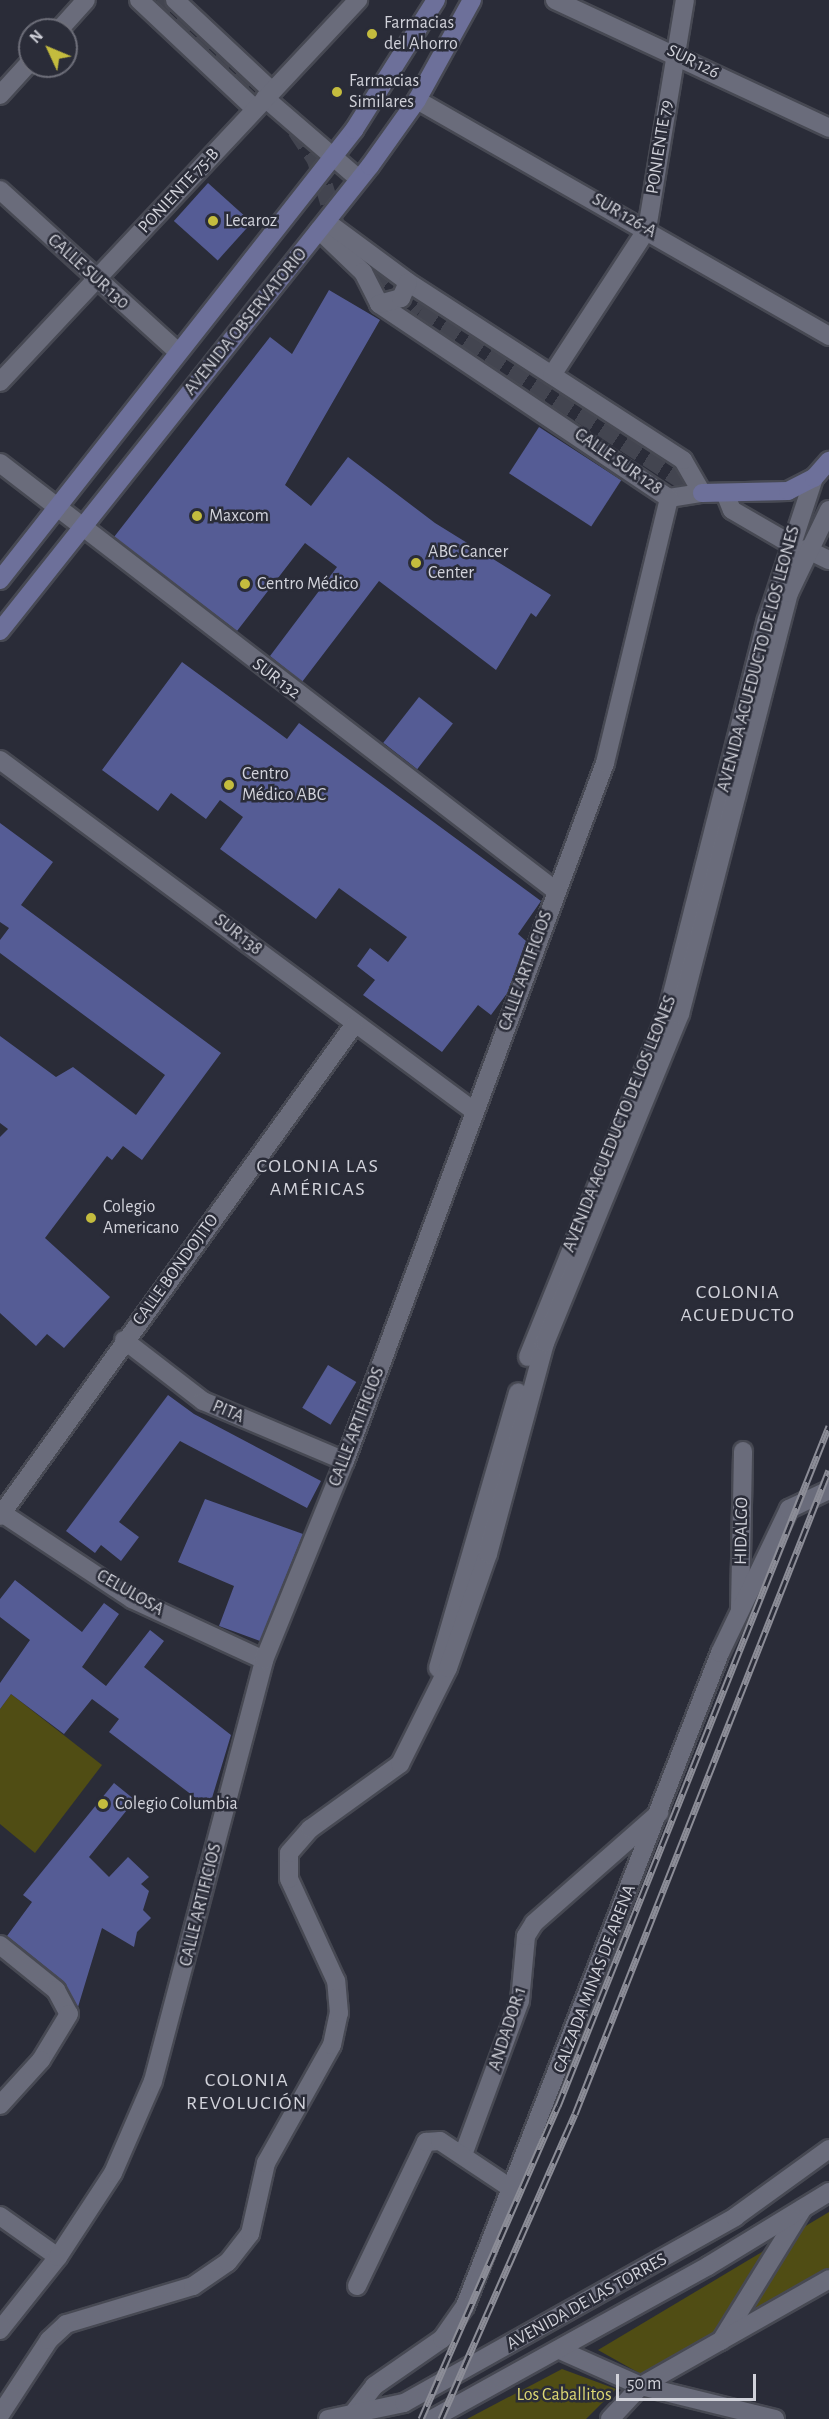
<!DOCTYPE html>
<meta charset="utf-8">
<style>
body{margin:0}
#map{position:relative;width:829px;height:2419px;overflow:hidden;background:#2a2c38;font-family:"Alegreya Sans",sans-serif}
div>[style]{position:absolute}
.green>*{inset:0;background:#504d14}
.building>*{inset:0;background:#555c95;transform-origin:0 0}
.secondary-tunnel>*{height:18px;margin-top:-9px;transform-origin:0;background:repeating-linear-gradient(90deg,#434550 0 18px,transparent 0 27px)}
.roads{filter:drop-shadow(2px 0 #474953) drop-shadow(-2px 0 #474953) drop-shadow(0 2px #474953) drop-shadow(0 -2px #474953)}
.minor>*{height:18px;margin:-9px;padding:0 9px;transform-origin:9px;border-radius:9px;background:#6a6c7b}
.tertiary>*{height:18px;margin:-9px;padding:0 9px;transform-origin:9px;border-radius:9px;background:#6a6c7b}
.secondary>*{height:18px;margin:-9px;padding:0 9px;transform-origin:9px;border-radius:9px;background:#6d709a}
.rail>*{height:7px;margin-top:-3.5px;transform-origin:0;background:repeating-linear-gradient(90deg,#2a2c38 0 14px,#8c8d97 0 28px);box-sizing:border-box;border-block:2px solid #8c8d97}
.dots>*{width:16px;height:16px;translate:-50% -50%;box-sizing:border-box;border:3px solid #2a2c38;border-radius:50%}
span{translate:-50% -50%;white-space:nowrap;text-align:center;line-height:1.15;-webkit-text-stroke:5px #2a2c38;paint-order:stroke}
.poi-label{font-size:18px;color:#d1d2da}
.left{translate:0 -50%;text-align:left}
.street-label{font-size:18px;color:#d1d2da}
.park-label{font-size:18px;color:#dcd774}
.neighbourhood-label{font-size:20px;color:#d1d2da;letter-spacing:1.5px}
.north{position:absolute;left:18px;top:18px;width:60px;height:60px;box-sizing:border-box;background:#2a2c38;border:2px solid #6d6e79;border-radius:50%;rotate:314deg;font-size:16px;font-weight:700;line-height:24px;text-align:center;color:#d1d2da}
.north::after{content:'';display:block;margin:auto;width:21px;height:27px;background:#c4bc3e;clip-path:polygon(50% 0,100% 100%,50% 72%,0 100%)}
.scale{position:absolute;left:616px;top:2374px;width:140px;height:27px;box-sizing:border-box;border:3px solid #d1d2da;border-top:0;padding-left:8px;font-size:18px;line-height:21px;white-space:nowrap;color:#d1d2da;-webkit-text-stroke:4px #2a2c38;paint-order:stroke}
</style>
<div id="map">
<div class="green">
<i style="clip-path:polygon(11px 1694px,102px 1765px,35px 1853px,0 1824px,0 1709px)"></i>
<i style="clip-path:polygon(829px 2212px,829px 2269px,648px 2378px,598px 2350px)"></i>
<i style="clip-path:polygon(562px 2369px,616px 2389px,586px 2419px,467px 2419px)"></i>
</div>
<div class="building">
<i style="left:208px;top:183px;width:59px;height:51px;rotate:42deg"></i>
<i style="clip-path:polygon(329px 290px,380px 320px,285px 485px,311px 506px,348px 457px,435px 523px,551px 595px,536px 617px,531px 613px,496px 670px,379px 581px,302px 682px,270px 656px,337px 567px,305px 543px,237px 631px,114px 537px,270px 337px,292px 354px)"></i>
<i style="left:539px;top:427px;width:98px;height:55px;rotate:33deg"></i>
<i style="clip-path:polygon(182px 662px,287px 739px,299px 723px,541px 901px,518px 934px,526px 941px,508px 992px,491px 1015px,478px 1005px,442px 1052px,363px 995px,375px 980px,357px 966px,370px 948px,388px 962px,407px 937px,339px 888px,316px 919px,220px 849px,243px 817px,220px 800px,206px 819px,171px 793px,158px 811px,102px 770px)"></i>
<i style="left:419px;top:697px;width:43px;height:58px;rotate:38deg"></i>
<i style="clip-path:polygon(0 823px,53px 862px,21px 905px,221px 1053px,142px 1160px,123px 1146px,112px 1160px,107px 1156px,45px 1238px,110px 1297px,64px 1348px,47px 1334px,36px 1346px,0 1313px,0 1137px,8px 1129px,0 1123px,0 1036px,56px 1077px,73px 1067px,136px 1115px,165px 1075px,0 953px,0 940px,9px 928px,0 922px)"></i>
<i style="left:328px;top:1365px;width:33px;height:50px;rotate:31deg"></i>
<i style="clip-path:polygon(168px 1395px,194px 1414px,321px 1481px,307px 1508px,180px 1441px,119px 1522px,139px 1537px,121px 1561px,101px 1545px,95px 1553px,66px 1531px)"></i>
<i style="clip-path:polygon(205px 1499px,303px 1534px,260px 1641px,219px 1626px,234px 1586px,178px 1562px)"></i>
<i style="clip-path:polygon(15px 1580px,82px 1632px,104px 1603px,119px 1614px,82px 1667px,106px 1686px,150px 1630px,164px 1641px,144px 1667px,231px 1735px,209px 1808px,109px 1732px,119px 1719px,92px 1699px,64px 1734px,11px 1694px,0 1709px,0 1683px,30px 1640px,0 1617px,0 1599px)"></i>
<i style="clip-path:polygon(114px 1783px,135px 1800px,89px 1857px,109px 1877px,128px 1857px,149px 1877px,141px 1884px,149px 1891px,143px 1910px,151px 1918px,137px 1932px,134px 1947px,102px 1928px,78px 2007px,63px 1981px,7px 1936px,32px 1902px,23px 1895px)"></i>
</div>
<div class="secondary-tunnel">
<i style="left:157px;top:0;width:160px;rotate:43deg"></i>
<i style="left:296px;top:130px;width:36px;rotate:56deg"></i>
<i style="left:316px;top:160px;width:68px;rotate:72.9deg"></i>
<i style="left:354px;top:253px;width:88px;rotate:40.4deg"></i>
<i style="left:421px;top:310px;width:335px;rotate:33.1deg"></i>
</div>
<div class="roads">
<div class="minor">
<i style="left:139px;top:0;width:159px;rotate:43.2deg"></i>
<i style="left:175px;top:0;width:133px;rotate:43.2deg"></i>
<i style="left:272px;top:91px;width:6px;rotate:-45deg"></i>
<i style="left:555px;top:0;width:302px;rotate:25deg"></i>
<i style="left:59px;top:30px;width:40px;rotate:-48deg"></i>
<i style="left:0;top:95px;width:45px;rotate:-47.7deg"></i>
<i style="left:265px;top:98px;width:124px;rotate:40.8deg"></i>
<i style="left:417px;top:100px;width:475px;rotate:29.8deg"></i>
<i style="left:0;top:190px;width:239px;rotate:42.3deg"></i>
<i style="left:319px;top:230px;width:61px;rotate:43.7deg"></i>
<i style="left:363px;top:272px;width:36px;rotate:63deg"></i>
<i style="left:379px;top:304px;width:349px;rotate:33.8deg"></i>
<i style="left:669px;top:498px;width:33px;rotate:-9deg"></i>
<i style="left:702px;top:493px;width:38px;rotate:-120deg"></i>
<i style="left:683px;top:460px;width:328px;rotate:-147.1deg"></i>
<i style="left:408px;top:282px;width:101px;rotate:-143.5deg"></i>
<i style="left:379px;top:304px;width:23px;rotate:-15deg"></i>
<i style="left:401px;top:298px;width:17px;rotate:-66deg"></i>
<i style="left:552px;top:375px;width:174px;rotate:-56.9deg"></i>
<i style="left:647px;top:229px;width:232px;rotate:-80.6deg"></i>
<i style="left:0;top:382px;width:524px;rotate:-46.86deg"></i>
<i style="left:0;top:463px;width:702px;rotate:37.59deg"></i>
<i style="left:725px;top:493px;width:18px;rotate:68deg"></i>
<i style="left:732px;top:510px;width:66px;rotate:30.1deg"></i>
<i style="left:806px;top:549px;width:25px;rotate:26deg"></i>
<i style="left:0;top:760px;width:590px;rotate:36.52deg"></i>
<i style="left:124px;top:1340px;width:100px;rotate:37.7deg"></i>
<i style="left:203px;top:1401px;width:154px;rotate:22.9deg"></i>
<i style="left:528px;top:1357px;width:374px;rotate:-68deg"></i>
<i style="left:668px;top:1010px;width:402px;rotate:-75.8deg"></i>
<i style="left:767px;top:620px;width:150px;rotate:-71.7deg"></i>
<i style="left:2px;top:1513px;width:156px;rotate:33.5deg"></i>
<i style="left:132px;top:1599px;width:145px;rotate:24.8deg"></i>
<i style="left:0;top:1516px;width:605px;rotate:-54.21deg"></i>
<i style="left:740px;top:1610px;width:159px;rotate:-88.9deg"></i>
<i style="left:438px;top:1668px;width:287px;rotate:-73.8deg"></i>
<i style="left:0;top:1945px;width:72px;rotate:38.8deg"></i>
<i style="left:56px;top:1990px;width:27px;rotate:62deg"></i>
<i style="left:69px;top:2014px;width:54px;rotate:121.3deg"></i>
<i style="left:41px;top:2060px;width:61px;rotate:132.3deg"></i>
<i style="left:463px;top:2155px;width:164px;rotate:-69.7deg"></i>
<i style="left:520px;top:2001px;width:65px;rotate:-84.7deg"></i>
<i style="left:526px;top:1936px;width:15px;rotate:-58deg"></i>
<i style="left:534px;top:1923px;width:167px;rotate:-41.3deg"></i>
<i style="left:0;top:2216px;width:71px;rotate:35.3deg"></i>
<i style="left:357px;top:2286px;width:160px;rotate:-64.4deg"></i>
<i style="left:426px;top:2142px;width:14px;rotate:-4deg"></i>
<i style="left:440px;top:2141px;width:87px;rotate:33.7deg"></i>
<i style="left:0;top:2330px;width:93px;rotate:-51.5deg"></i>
<i style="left:58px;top:2257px;width:100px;rotate:-56.8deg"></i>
<i style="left:113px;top:2173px;width:100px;rotate:-66.5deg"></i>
<i style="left:153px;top:2081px;width:435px;rotate:-75.2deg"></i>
<i style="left:264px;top:1660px;width:215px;rotate:-67.9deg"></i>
<i style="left:345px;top:1461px;width:745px;rotate:-69.57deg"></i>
<i style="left:605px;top:763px;width:273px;rotate:-76.4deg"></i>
<i style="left:721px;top:2341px;width:156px;rotate:-58.3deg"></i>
<i style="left:560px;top:2350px;width:89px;rotate:24deg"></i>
<i style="left:641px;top:2386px;width:138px;rotate:13.8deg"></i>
<i style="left:0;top:2415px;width:90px;rotate:-56.8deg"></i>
<i style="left:49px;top:2340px;width:23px;rotate:-43deg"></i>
<i style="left:66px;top:2324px;width:133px;rotate:-16.7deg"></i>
<i style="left:193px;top:2286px;width:42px;rotate:-34.4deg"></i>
<i style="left:228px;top:2262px;width:36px;rotate:-52deg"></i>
<i style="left:250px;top:2234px;width:73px;rotate:-77.3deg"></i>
<i style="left:266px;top:2163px;width:135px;rotate:-60.8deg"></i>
<i style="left:332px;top:2045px;width:33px;rotate:-78deg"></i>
<i style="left:339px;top:2013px;width:32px;rotate:-95deg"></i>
<i style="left:336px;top:1981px;width:112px;rotate:-114.7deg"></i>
<i style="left:289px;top:1879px;width:26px;rotate:-90deg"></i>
<i style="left:289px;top:1853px;width:32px;rotate:-49deg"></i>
<i style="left:310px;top:1829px;width:111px;rotate:-35.8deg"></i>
<i style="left:400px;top:1764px;width:107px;rotate:-63.4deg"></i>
<i style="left:448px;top:1668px;width:121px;rotate:-70.7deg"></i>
<i style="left:488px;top:1554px;width:219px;rotate:-74.9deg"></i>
<i style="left:545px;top:1343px;width:356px;rotate:-67.7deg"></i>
<i style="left:680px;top:1014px;width:435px;rotate:-75.5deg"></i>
<i style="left:789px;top:593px;width:92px;rotate:-64.3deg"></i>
<i style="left:610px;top:2419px;width:45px;rotate:-46.8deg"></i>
<i style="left:641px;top:2386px;width:216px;rotate:-29.6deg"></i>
</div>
<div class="tertiary">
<i style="left:354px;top:2412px;width:33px;rotate:-52deg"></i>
<i style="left:374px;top:2386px;width:83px;rotate:-34.7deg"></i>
<i style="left:442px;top:2339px;width:40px;rotate:-55.1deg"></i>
<i style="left:465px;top:2306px;width:701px;rotate:-68.67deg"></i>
<i style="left:720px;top:1653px;width:160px;rotate:-64.4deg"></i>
<i style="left:789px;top:1509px;width:44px;rotate:-25.4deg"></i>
<i style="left:328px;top:2419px;width:78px;rotate:-11.9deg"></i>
<i style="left:404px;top:2403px;width:380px;rotate:-29.3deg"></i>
<i style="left:735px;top:2217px;width:116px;rotate:-35.9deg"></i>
<i style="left:432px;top:2419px;width:316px;rotate:-29deg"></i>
<i style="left:708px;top:2266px;width:142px;rotate:-31.4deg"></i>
</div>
<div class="secondary">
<i style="left:702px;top:493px;width:86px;rotate:-1.3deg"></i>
<i style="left:788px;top:491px;width:29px;rotate:-27deg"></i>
<i style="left:814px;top:478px;width:23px;rotate:-49deg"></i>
<i style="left:0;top:580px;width:573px;rotate:-51.81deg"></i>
<i style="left:354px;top:130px;width:154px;rotate:-57.8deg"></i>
<i style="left:0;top:631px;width:594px;rotate:-51.49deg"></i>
<i style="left:370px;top:166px;width:81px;rotate:-54.5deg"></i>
<i style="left:417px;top:100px;width:114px;rotate:-61.2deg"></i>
</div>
</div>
<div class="rail">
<i style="left:421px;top:2419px;width:342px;rotate:-66.4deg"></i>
<i style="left:558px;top:2106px;width:732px;rotate:-68.27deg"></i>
<i style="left:441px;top:2419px;width:333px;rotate:-66.3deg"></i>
<i style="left:575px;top:2114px;width:692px;rotate:-68.48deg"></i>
</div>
<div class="dots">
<i style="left:372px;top:34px;background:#c4bc3e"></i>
<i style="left:337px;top:92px;background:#c4bc3e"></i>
<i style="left:213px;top:221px;background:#c4bc3e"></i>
<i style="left:197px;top:516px;background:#c4bc3e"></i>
<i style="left:416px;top:563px;background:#c4bc3e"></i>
<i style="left:245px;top:584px;background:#c4bc3e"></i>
<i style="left:229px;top:785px;background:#c4bc3e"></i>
<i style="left:91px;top:1218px;background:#c4bc3e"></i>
<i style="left:103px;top:1804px;background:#c4bc3e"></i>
</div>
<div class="poi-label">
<span class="left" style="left:384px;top:34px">Farmacias<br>del Ahorro</span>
<span class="left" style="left:349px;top:92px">Farmacias<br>Similares</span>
<span class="left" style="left:225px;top:221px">Lecaroz</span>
<span class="left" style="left:209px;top:516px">Maxcom</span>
<span class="left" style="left:428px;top:563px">ABC Cancer<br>Center</span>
<span class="left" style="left:257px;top:584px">Centro Médico</span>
<span class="left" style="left:242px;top:785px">Centro<br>Médico ABC</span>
<span class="left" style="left:103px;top:1218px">Colegio<br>Americano</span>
<span class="left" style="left:115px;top:1804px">Colegio Columbia</span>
</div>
<div class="street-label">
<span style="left:693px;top:62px;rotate:26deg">SUR 126</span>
<span style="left:660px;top:147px;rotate:-81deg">PONIENTE 79</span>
<span style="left:179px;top:191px;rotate:-47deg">PONIENTE 75-B</span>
<span style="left:624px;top:216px;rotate:30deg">SUR 126-A</span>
<span style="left:88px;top:272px;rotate:42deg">CALLE SUR 130</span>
<span style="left:246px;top:322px;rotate:-51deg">AVENIDA OBSERVATORIO</span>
<span style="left:618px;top:462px;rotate:35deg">CALLE SUR 128</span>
<span style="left:759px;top:659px;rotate:-75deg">AVENIDA ACUEDUCTO DE LOS LEONES</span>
<span style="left:276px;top:679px;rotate:37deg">SUR 132</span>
<span style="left:238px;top:935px;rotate:38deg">SUR 138</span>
<span style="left:526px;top:971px;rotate:-70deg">CALLE ARTIFICIOS</span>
<span style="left:620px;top:1124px;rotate:-68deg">AVENIDA ACUEDUCTO DE LOS LEONES</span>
<span style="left:176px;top:1270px;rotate:-54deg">CALLE BONDOJITO</span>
<span style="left:228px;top:1412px;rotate:23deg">PITA</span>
<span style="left:357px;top:1427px;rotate:-69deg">CALLE ARTIFICIOS</span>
<span style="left:742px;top:1531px;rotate:-89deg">HIDALGO</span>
<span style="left:130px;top:1593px;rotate:30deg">CELULOSA</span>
<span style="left:201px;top:1905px;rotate:-76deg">CALLE ARTIFICIOS</span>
<span style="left:595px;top:1979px;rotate:-69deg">CALZADA MINAS DE ARENA</span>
<span style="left:508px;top:2029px;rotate:-72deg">ANDADOR 1</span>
<span style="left:587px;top:2302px;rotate:-29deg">AVENIDA DE LAS TORRES</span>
</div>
<div class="park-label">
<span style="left:564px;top:2395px">Los Caballitos</span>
</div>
<div class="neighbourhood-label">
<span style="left:318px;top:1178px">COLONIA LAS<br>AMÉRICAS</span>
<span style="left:738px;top:1304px">COLONIA<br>ACUEDUCTO</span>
<span style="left:247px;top:2092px">COLONIA<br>REVOLUCIÓN</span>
</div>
<div class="north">N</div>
<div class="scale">50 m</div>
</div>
